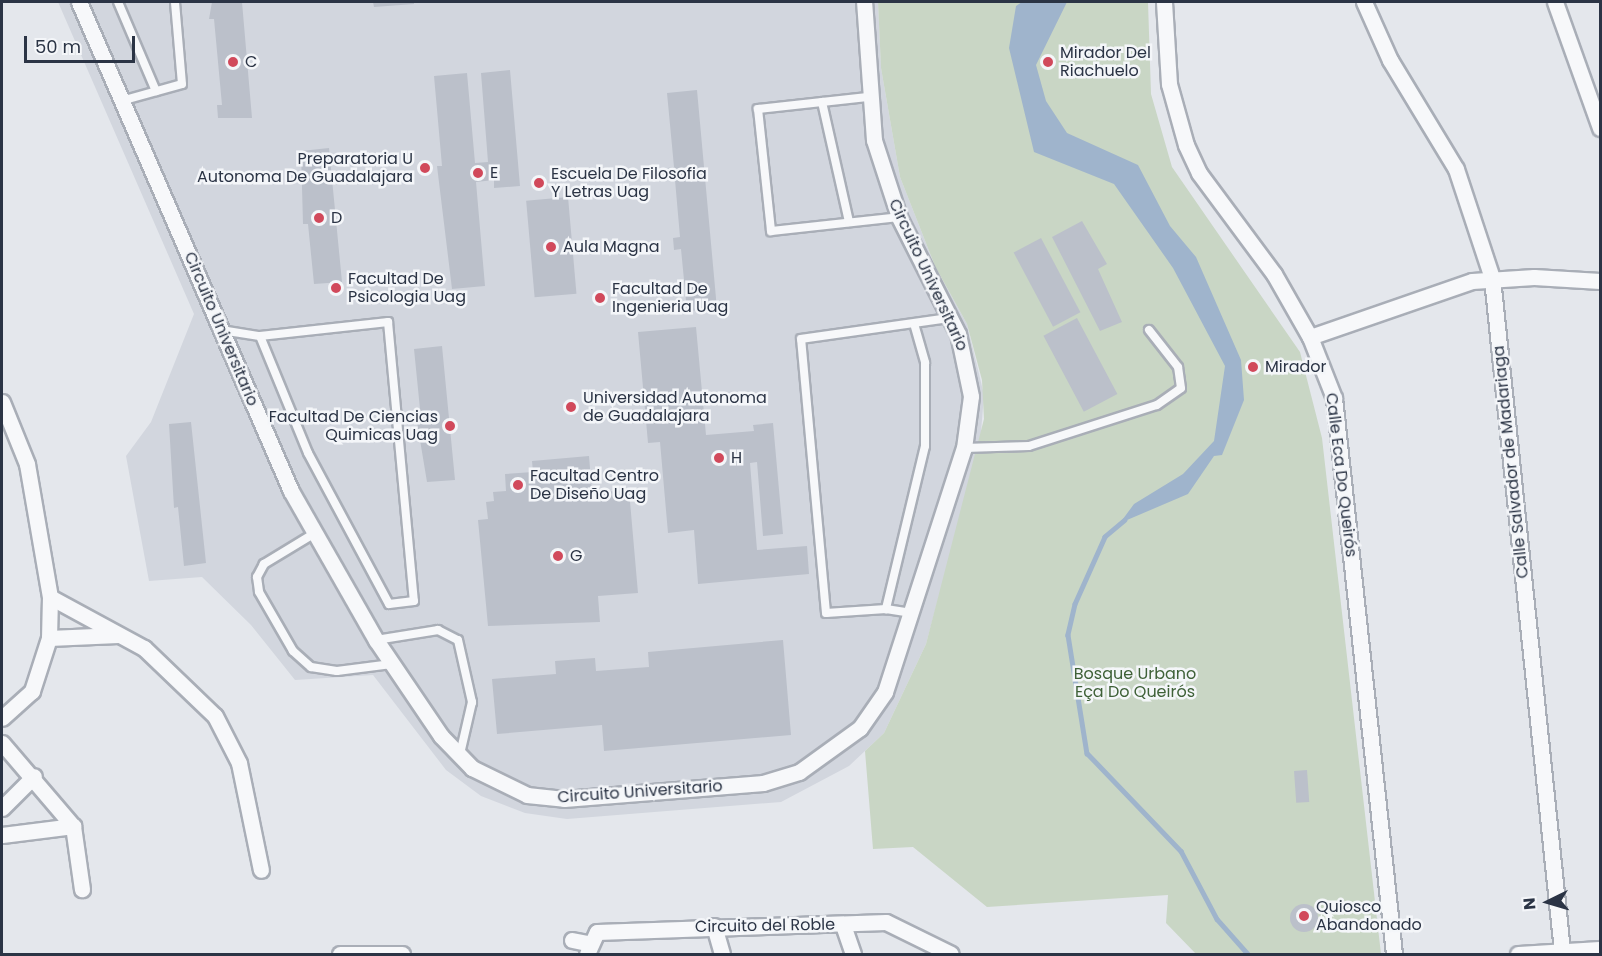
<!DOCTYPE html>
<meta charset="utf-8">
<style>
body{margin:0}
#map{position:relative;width:1602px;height:956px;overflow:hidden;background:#e4e7ec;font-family:Poppins,sans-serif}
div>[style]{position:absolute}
.built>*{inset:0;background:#d2d6de}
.green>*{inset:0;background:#c9d6c5}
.water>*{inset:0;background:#9fb4cc}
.stream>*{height:4.5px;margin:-2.25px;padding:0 2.25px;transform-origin:2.25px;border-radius:2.25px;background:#9fb4cc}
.building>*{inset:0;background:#bbc0ca;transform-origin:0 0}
.round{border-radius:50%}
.roads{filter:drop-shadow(2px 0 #a9aeb7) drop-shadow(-2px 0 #a9aeb7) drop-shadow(0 2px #a9aeb7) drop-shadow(0 -2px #a9aeb7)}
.lane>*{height:8px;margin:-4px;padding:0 4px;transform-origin:4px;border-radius:4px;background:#f7f8fa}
.street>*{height:15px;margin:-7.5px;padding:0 7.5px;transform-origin:7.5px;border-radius:7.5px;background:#f7f8fa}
.dots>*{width:16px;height:16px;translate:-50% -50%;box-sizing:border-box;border:3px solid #f4f6f9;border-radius:50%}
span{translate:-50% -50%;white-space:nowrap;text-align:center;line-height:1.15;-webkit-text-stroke:5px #f4f6f9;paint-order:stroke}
.poi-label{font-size:16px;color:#2b3445}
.left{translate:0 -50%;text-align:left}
.right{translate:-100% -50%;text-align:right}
.street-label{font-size:16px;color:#2b3445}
.park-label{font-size:16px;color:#3f6138}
.frame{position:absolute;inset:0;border:3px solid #2b3445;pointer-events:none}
.north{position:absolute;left:1518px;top:872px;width:60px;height:60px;-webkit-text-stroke:4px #f4f6f9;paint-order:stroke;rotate:265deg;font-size:16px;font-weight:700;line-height:24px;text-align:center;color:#2b3445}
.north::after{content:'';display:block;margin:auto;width:21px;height:27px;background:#2b3445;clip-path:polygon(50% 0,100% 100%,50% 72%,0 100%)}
.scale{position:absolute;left:24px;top:36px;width:111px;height:27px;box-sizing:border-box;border:3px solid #2b3445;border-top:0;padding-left:8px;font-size:18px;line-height:21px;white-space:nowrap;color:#2b3445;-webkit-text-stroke:4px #f4f6f9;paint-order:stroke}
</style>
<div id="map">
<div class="built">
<i style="clip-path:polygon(58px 2px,878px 2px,881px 68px,900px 177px,935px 266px,967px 324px,984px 395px,980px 444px,926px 644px,884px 733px,849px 766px,781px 802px,567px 819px,525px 813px,481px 796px,446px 770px,373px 675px,295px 680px,251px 625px,202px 577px,149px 581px,126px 456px,151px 422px,194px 314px)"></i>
</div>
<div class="green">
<i style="clip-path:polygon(878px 2px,1148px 2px,1151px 94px,1172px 167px,1300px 352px,1322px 438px,1381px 954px,1196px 954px,1166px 923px,1168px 895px,987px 907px,913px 847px,873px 849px,865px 751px,884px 733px,926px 644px,984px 419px,982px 380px,967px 324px,935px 266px,900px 177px,881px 68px)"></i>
</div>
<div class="water">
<i style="clip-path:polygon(1022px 2px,1067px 2px,1036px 65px,1046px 101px,1067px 133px,1138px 165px,1170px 226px,1196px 257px,1241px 360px,1244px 400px,1222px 455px,1214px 456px,1188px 494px,1120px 523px,1134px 504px,1183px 474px,1214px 441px,1225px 366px,1173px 268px,1114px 184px,1034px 152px,1009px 48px,1016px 6px)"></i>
</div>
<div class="stream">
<i style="left:1125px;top:520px;width:26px;rotate:140deg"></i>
<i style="left:1105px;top:537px;width:73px;rotate:114.1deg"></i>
<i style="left:1075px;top:604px;width:32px;rotate:103deg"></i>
<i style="left:1068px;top:635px;width:120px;rotate:80.9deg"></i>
<i style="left:1087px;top:753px;width:136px;rotate:46.2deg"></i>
<i style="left:1181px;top:851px;width:77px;rotate:62.1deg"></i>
<i style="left:1217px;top:919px;width:47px;rotate:48.5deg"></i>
</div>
<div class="building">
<i style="clip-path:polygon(212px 2px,242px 2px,252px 118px,218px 118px,217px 105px,222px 105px,214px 19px,209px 19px)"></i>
<i style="clip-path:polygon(373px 2px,414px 2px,414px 4px,374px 7px)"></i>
<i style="clip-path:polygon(510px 70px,520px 186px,494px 188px,494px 180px,476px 182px,485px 286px,452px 289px,437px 166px,442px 166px,434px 76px,467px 73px,475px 163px,488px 162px,481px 73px)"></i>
<i style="clip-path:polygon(697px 90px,717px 309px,687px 311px,681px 249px,674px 250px,673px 238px,680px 237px,675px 180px,669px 180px,668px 168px,674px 167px,667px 93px)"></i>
<i style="clip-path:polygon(329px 148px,342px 282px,314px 284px,308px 224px,303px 224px,301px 151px)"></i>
<i style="left:568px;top:197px;width:97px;height:42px;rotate:85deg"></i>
<i style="clip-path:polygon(1082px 221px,1107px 264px,1098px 269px,1122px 322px,1100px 331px,1052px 237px)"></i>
<i style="left:1041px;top:238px;width:84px;height:31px;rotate:62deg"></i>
<i style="left:1077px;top:318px;width:86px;height:38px;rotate:62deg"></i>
<i style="clip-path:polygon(696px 327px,706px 435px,754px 431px,753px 425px,773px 423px,783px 534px,763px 536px,757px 462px,750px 463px,757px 550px,807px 546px,809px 574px,698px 584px,694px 530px,668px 533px,660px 442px,648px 443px,638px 332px)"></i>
<i style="clip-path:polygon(442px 346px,455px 480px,427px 482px,415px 410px,420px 409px,414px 349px)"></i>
<i style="clip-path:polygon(191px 422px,206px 563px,184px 566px,178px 507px,174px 508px,169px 424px)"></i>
<i style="clip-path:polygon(589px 456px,592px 493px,629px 490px,638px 593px,598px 596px,600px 622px,488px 626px,478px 520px,488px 519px,486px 502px,494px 501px,493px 492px,506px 491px,505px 474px,533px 472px,532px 461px)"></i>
<i style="clip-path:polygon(783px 640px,791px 735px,604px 751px,602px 725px,497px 734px,492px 679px,556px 674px,555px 661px,595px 658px,596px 671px,649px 667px,648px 652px)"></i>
<i style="left:1307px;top:770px;width:32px;height:13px;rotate:86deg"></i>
<i class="round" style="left:1290px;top:904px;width:28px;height:28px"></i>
</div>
<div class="roads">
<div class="lane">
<i style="left:118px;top:2px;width:97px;rotate:66.9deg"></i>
<i style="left:868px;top:97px;width:111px;rotate:173.8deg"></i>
<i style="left:758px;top:109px;width:123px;rotate:83.9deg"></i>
<i style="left:771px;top:231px;width:129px;rotate:-6.2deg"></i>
<i style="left:121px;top:101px;width:63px;rotate:-15.6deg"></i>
<i style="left:182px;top:84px;width:82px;rotate:-94.9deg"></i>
<i style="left:822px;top:102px;width:123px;rotate:77.3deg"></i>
<i style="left:915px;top:327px;width:37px;rotate:74deg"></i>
<i style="left:925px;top:363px;width:83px;rotate:90deg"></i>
<i style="left:925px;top:446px;width:168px;rotate:103.5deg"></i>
<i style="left:886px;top:609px;width:60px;rotate:176.2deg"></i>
<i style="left:826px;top:613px;width:275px;rotate:-95.2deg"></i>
<i style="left:801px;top:339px;width:149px;rotate:-8.1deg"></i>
<i style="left:221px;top:330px;width:39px;rotate:9deg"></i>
<i style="left:260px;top:336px;width:129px;rotate:-6.2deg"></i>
<i style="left:388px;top:322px;width:280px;rotate:84.7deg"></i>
<i style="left:414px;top:601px;width:25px;rotate:173deg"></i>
<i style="left:389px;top:604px;width:171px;rotate:-118.2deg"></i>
<i style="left:308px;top:453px;width:126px;rotate:-112.3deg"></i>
<i style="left:964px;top:448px;width:65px;rotate:-1.8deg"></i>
<i style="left:1029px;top:446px;width:134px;rotate:-17.8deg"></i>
<i style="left:1157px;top:405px;width:29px;rotate:-35deg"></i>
<i style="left:1181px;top:388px;width:21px;rotate:-98deg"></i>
<i style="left:1178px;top:367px;width:47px;rotate:-128.1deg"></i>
<i style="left:315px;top:533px;width:60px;rotate:148.7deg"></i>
<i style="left:264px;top:564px;width:15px;rotate:118deg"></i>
<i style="left:257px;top:577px;width:15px;rotate:82deg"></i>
<i style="left:259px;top:592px;width:68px;rotate:60deg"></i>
<i style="left:293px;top:651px;width:24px;rotate:42deg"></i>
<i style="left:311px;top:667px;width:26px;rotate:9deg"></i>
<i style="left:337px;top:671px;width:55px;rotate:-7.3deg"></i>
<i style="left:886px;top:609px;width:26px;rotate:9deg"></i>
<i style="left:376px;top:640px;width:63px;rotate:-9.2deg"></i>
<i style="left:438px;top:630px;width:22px;rotate:27deg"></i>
<i style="left:458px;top:640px;width:64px;rotate:77.3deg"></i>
<i style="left:472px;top:702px;width:53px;rotate:103deg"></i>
</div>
<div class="street">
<i style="left:79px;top:2px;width:533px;rotate:66.56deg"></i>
<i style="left:291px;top:491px;width:172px;rotate:60.3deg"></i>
<i style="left:376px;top:640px;width:116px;rotate:55.9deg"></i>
<i style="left:441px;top:736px;width:45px;rotate:45.9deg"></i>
<i style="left:472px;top:768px;width:61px;rotate:26.1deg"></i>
<i style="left:527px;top:795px;width:37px;rotate:6deg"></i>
<i style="left:564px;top:799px;width:200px;rotate:-4.6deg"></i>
<i style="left:763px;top:783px;width:38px;rotate:-17deg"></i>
<i style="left:799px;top:772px;width:75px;rotate:-35.8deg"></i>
<i style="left:860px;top:728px;width:44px;rotate:-55.2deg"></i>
<i style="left:885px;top:692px;width:256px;rotate:-72.1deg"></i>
<i style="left:964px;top:448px;width:52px;rotate:-82.3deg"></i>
<i style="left:971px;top:396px;width:63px;rotate:-101.8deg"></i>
<i style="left:958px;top:334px;width:131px;rotate:-116.8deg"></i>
<i style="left:899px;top:217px;width:81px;rotate:-108deg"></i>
<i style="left:874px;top:140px;width:138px;rotate:-94.1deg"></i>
<i style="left:1164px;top:2px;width:82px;rotate:86.5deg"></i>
<i style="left:1169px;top:84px;width:63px;rotate:74.4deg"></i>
<i style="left:1186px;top:145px;width:31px;rotate:65deg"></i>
<i style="left:1199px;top:173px;width:126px;rotate:53.4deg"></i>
<i style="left:1274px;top:274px;width:73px;rotate:60.3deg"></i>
<i style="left:1310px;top:337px;width:66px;rotate:68.5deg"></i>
<i style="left:1334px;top:398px;width:559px;rotate:83.84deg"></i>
<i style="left:1364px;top:2px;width:64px;rotate:65.9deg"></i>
<i style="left:1390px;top:60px;width:127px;rotate:58.8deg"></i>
<i style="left:1456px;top:169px;width:115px;rotate:71.7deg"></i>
<i style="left:1492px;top:278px;width:677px;rotate:84.06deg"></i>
<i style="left:1555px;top:2px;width:134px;rotate:70.3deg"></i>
<i style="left:1310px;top:337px;width:171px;rotate:-19.1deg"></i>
<i style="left:1472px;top:281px;width:62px;rotate:-3.7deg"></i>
<i style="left:1534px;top:277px;width:66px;rotate:3.5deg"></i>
<i style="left:2px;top:402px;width:67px;rotate:68deg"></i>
<i style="left:27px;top:464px;width:135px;rotate:80.2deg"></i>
<i style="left:50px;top:597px;width:41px;rotate:91.4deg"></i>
<i style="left:49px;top:638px;width:56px;rotate:107.8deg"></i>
<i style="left:32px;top:691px;width:40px;rotate:138deg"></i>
<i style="left:50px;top:597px;width:107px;rotate:28.5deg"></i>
<i style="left:144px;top:648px;width:98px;rotate:43.8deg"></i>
<i style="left:215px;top:716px;width:53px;rotate:62.9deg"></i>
<i style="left:239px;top:763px;width:109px;rotate:78.4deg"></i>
<i style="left:49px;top:638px;width:69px;rotate:-2.5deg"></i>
<i style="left:2px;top:743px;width:109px;rotate:49.5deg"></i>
<i style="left:73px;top:826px;width:64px;rotate:81.9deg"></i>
<i style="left:2px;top:808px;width:45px;rotate:-45deg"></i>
<i style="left:2px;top:835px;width:72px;rotate:-7.2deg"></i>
<i style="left:843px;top:925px;width:31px;rotate:71deg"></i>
<i style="left:714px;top:926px;width:29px;rotate:74deg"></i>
<i style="left:572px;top:940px;width:16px;rotate:11deg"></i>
<i style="left:340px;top:954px;width:62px"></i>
<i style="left:587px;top:954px;width:24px;rotate:-66deg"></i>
<i style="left:597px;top:932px;width:289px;rotate:-2deg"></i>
<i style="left:886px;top:922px;width:72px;rotate:26.2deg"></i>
<i style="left:1518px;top:954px;width:82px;rotate:-3.5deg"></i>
</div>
</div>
<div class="dots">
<i style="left:233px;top:62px;background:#d1495b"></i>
<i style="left:1048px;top:62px;background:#d1495b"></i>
<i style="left:425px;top:168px;background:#d1495b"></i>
<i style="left:478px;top:173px;background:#d1495b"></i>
<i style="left:539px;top:183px;background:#d1495b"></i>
<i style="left:319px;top:218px;background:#d1495b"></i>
<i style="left:551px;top:247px;background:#d1495b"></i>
<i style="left:336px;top:288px;background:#d1495b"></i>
<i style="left:600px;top:298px;background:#d1495b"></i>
<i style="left:1253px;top:367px;background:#d1495b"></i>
<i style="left:571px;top:407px;background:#d1495b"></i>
<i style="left:450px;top:426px;background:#d1495b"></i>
<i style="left:719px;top:458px;background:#d1495b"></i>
<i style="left:518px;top:485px;background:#d1495b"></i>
<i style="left:558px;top:556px;background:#d1495b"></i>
<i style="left:1304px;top:916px;background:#d1495b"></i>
</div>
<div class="poi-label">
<span class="left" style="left:1060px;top:62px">Mirador Del<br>Riachuelo</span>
<span class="left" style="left:245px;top:62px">C</span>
<span class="right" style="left:413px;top:168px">Preparatoria U<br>Autonoma De Guadalajara</span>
<span class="left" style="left:490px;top:173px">E</span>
<span class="left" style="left:551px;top:183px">Escuela De Filosofia<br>Y Letras Uag</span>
<span class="left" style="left:331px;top:218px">D</span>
<span class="left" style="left:563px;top:247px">Aula Magna</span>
<span class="left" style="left:348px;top:288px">Facultad De<br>Psicologia Uag</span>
<span class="left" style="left:612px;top:298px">Facultad De<br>Ingenieria Uag</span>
<span class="left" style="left:1265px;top:367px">Mirador</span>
<span class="left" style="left:583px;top:407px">Universidad Autonoma<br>de Guadalajara</span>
<span class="right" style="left:438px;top:426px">Facultad De Ciencias<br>Quimicas Uag</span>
<span class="left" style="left:731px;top:458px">H</span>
<span class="left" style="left:530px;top:485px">Facultad Centro<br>De Diseño Uag</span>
<span class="left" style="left:570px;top:556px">G</span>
<span class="left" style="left:1316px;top:916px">Quiosco<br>Abandonado</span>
</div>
<div class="street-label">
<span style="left:928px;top:275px;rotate:65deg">Circuito Universitario</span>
<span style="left:221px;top:329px;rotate:67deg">Circuito Universitario</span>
<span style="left:1511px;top:462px;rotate:-96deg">Calle Salvador de Madariaga</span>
<span style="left:1341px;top:475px;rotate:83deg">Calle Eca Do Queirós</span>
<span style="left:640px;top:792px;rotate:-4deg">Circuito Universitario</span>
<span style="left:765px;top:926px;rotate:-1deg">Circuito del Roble</span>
</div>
<div class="park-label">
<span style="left:1135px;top:683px">Bosque Urbano<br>Eça Do Queirós</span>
</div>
<div class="frame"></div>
<div class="north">N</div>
<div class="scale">50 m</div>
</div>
